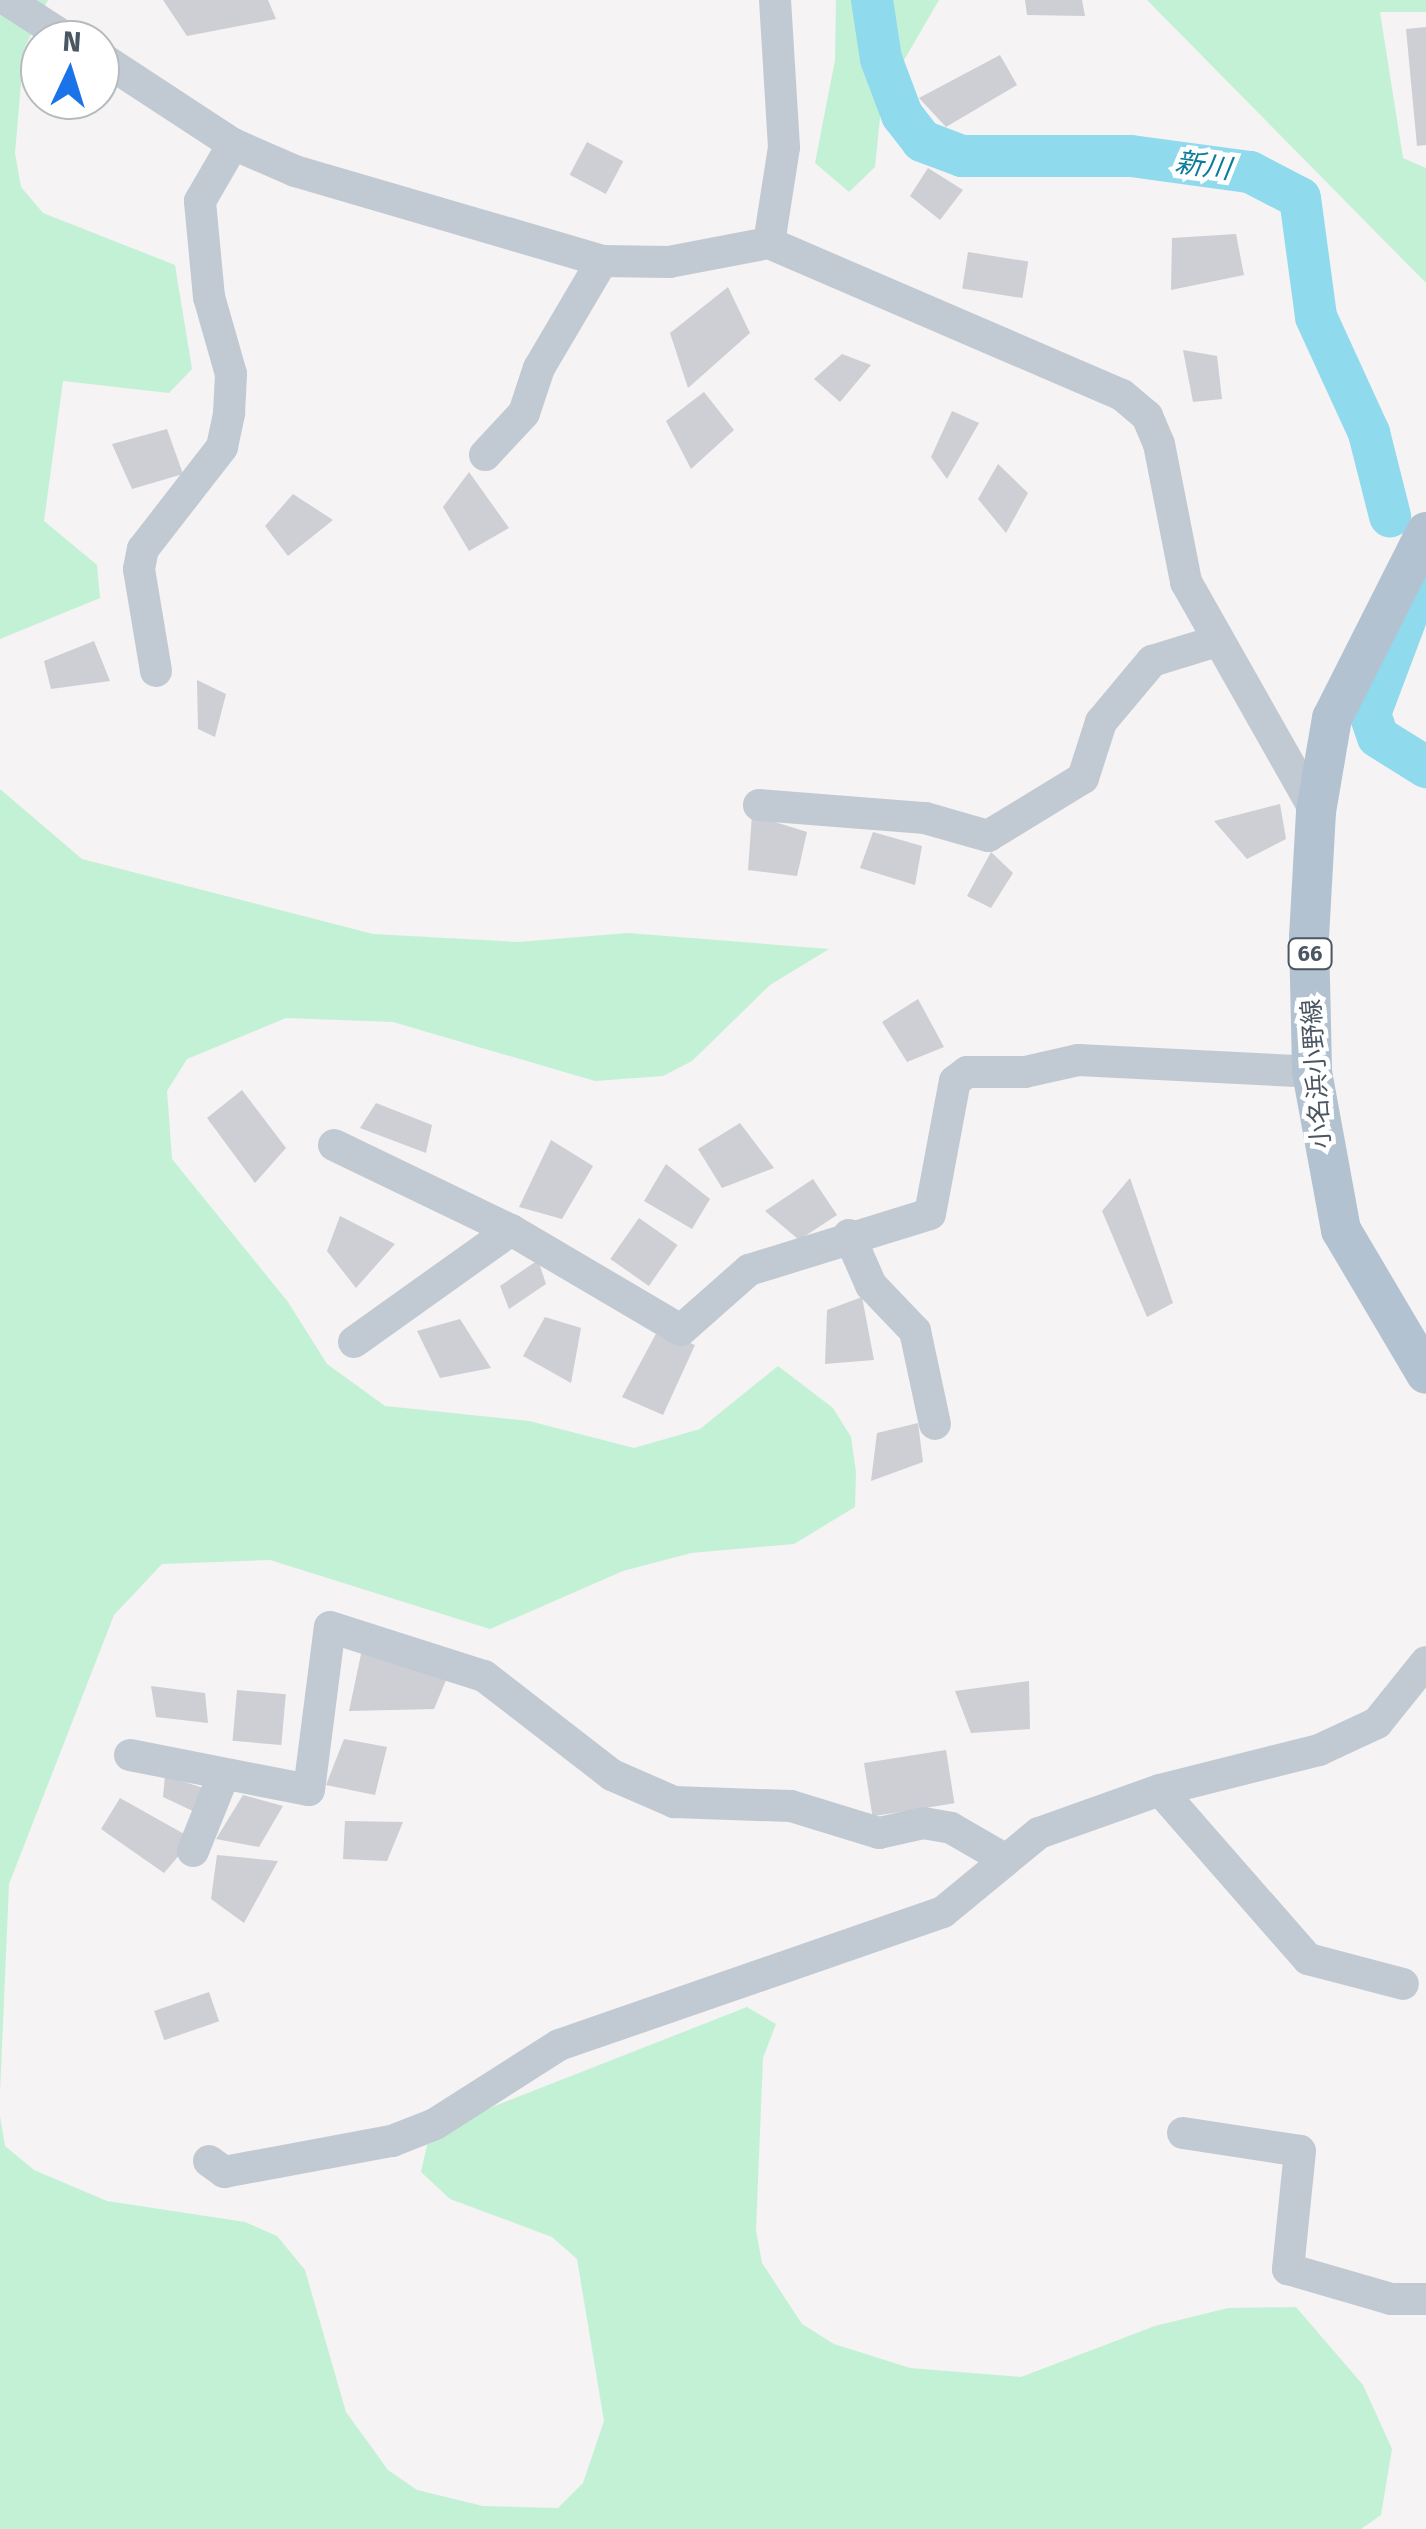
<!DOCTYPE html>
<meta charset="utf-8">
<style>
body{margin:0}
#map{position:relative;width:1426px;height:2529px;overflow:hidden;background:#f5f3f3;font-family:"Fira Sans","Noto Sans JP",sans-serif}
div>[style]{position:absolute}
.green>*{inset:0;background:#c3f1d5}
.river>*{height:42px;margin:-21px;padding:0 21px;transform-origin:21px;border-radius:21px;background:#90daee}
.building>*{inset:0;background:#cdcfd5;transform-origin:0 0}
.minor>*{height:32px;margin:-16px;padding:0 16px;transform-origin:16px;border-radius:16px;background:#c1cad2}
.major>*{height:40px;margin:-20px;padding:0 20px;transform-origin:20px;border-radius:20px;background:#b3c2d1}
span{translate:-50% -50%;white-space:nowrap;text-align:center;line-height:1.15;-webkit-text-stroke:9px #fff;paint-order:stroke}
.shield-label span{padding:2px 8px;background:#fff;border:2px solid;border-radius:8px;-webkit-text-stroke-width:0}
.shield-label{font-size:22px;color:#4a5661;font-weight:700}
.street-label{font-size:25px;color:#4a5661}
.water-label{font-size:28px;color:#0c7c9b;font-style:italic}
.north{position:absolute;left:20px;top:20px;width:100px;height:100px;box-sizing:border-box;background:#fff;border:2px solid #b7bbc0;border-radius:50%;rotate:4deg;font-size:28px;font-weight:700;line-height:40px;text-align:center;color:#4a5661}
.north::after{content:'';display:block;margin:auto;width:35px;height:45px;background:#1a73e8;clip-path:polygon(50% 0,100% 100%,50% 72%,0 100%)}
</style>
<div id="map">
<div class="green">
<i style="clip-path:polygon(0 0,48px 0,24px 49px,15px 153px,21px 187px,43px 213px,175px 265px,192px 369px,169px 393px,63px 381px,44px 521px,97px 565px,100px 598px,0 639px)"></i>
<i style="clip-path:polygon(836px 0,939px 0,882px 98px,875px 167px,849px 192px,815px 163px,835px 60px)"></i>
<i style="clip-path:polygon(1147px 0,1426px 0,1426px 12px,1380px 12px,1403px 158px,1426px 168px,1426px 283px)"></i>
<i style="clip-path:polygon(0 789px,82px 859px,373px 934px,518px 942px,628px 933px,829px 949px,770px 985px,692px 1061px,663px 1076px,595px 1081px,393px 1022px,286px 1018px,187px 1059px,167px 1091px,172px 1159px,288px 1302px,327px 1364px,385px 1406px,529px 1421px,634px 1448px,700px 1429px,778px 1366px,833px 1408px,851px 1437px,856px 1472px,855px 1507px,794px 1544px,691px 1553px,623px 1571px,490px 1629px,270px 1560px,162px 1564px,114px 1615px,9px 1884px,0 2093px)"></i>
<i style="clip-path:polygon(747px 2007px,776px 2024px,763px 2058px,756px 2230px,762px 2263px,802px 2324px,834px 2344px,910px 2368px,1021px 2377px,1155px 2326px,1228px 2308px,1296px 2307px,1363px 2385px,1392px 2449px,1381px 2515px,1361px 2529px,0 2529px,0 2116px,5px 2146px,34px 2170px,107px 2201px,245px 2222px,277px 2236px,305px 2270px,346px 2412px,388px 2470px,417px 2490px,483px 2506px,558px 2508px,583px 2483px,604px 2421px,577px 2259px,552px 2237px,450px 2199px,421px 2172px,428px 2141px,454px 2122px)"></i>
</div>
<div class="river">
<i style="left:872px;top:0;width:60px;rotate:81.3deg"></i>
<i style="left:881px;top:59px;width:60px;rotate:69.4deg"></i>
<i style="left:902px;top:115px;width:33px;rotate:52deg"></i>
<i style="left:922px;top:141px;width:43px;rotate:20.6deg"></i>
<i style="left:962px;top:156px;width:169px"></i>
<i style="left:1131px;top:156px;width:120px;rotate:7.7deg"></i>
<i style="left:1250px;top:172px;width:56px;rotate:27.5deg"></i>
<i style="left:1300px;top:198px;width:120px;rotate:82.3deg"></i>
<i style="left:1316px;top:317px;width:128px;rotate:65.4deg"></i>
<i style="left:1369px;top:433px;width:86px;rotate:75.8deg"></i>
<i style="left:1415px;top:594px;width:128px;rotate:110.6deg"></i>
<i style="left:1370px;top:714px;width:24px;rotate:71deg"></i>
<i style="left:1378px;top:737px;width:57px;rotate:32deg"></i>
</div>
<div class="building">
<i style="clip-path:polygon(163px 0,268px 0,276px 19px,187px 36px)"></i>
<i style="clip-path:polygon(1025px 0,1082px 0,1085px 16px,1027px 15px)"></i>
<i style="clip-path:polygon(1426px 27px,1426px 145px,1417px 146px,1406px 29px)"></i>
<i style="clip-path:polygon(1000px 55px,1017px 85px,946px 127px,919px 98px)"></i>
<i style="left:587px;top:142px;width:41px;height:37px;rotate:28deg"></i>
<i style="clip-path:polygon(928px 168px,963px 190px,940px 220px,910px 196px)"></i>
<i style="clip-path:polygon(1236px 234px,1244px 275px,1171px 290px,1172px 238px)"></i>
<i style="left:968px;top:252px;width:61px;height:37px;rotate:9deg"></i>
<i style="clip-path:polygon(728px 287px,750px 333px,688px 388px,670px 333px)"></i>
<i style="clip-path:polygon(1183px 350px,1217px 356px,1222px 399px,1193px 402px)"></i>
<i style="clip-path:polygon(842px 354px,871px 365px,840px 402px,814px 379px)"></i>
<i style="clip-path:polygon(704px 392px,734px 430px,691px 469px,666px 421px)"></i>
<i style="clip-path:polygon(952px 411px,979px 423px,947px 479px,931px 457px)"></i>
<i style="clip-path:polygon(167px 429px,183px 474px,132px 489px,112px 444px)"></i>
<i style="clip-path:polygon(998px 464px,1028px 493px,1006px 533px,978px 499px)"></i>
<i style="clip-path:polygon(469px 472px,509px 528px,469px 551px,443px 507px)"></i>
<i style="clip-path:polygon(293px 494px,333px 520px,288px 556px,265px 526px)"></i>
<i style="clip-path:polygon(94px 641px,110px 681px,51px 689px,44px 661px)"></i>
<i style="clip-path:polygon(197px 680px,226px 694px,215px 737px,198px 729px)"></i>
<i style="clip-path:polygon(1280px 804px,1286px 839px,1247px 859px,1214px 821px)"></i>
<i style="clip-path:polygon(752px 815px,807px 832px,797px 876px,748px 870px)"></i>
<i style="clip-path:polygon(873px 832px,922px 846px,915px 885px,860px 868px)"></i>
<i style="clip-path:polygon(991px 852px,1013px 873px,991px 908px,967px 896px)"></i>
<i style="clip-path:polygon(918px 999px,944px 1047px,907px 1062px,882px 1022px)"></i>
<i style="clip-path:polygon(242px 1090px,286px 1148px,255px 1183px,207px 1118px)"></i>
<i style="clip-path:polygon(376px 1103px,432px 1125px,426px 1153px,360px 1128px)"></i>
<i style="clip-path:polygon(740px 1123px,774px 1168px,722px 1188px,698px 1149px)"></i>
<i style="clip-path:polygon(551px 1140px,593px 1166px,562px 1219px,519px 1207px)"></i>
<i style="clip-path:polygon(666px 1164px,710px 1199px,692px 1229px,644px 1201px)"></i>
<i style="clip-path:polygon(1130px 1178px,1173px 1303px,1147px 1317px,1102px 1211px)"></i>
<i style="clip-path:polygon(813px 1179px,837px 1215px,799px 1240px,765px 1211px)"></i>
<i style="clip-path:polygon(340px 1216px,395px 1244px,356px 1288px,327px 1251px)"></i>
<i style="left:639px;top:1218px;width:47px;height:50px;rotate:35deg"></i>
<i style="clip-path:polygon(538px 1260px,546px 1284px,509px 1309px,500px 1286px)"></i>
<i style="clip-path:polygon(862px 1297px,874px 1360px,825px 1364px,827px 1310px)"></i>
<i style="clip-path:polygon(545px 1317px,581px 1328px,571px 1383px,523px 1356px)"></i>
<i style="clip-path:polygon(460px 1319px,491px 1368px,440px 1378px,417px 1331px)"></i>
<i style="clip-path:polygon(658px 1330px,695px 1345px,663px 1415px,622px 1397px)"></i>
<i style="clip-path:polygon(918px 1423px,923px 1462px,871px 1481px,877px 1433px)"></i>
<i style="clip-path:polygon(364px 1640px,452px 1666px,434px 1709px,349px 1711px)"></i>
<i style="clip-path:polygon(1029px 1681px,1030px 1729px,971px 1733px,955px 1691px)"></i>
<i style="clip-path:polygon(151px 1686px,205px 1693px,208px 1723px,156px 1717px)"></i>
<i style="left:237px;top:1690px;width:49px;height:51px;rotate:5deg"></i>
<i style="clip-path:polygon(344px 1739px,387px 1747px,375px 1795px,326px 1785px)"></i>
<i style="left:946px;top:1750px;width:54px;height:83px;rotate:81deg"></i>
<i style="clip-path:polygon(165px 1776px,207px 1789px,195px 1812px,163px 1797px)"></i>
<i style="clip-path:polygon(243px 1795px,283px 1806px,259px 1847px,216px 1839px)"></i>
<i style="clip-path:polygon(120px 1798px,193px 1839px,164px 1873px,101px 1829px)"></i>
<i style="clip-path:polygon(345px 1821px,403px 1822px,387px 1861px,343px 1859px)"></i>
<i style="clip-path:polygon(217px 1855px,278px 1861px,244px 1923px,211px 1899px)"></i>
<i style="left:209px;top:1992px;width:31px;height:58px;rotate:71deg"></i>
</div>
<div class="minor">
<i style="left:7px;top:0;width:74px;rotate:32.8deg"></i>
<i style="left:100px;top:57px;width:159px;rotate:33.2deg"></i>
<i style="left:233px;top:144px;width:68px;rotate:23.5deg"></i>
<i style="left:295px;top:171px;width:320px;rotate:16.3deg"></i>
<i style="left:602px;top:261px;width:67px;rotate:0.9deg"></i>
<i style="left:669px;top:262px;width:102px;rotate:-10.8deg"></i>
<i style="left:769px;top:243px;width:384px;rotate:23.3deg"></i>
<i style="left:1122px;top:395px;width:33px;rotate:40deg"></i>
<i style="left:1147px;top:416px;width:30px;rotate:67deg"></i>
<i style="left:1159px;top:444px;width:141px;rotate:78.9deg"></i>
<i style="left:1186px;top:582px;width:264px;rotate:60.5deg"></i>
<i style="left:769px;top:243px;width:97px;rotate:-81.1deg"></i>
<i style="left:784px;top:147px;width:147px;rotate:-93.5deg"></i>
<i style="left:485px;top:455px;width:57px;rotate:-47.1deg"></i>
<i style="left:524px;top:413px;width:47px;rotate:-71.6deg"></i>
<i style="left:539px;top:368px;width:124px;rotate:-59.5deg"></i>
<i style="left:156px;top:671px;width:103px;rotate:-99.5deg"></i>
<i style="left:139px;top:569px;width:20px;rotate:-79deg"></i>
<i style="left:143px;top:549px;width:129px;rotate:-52.2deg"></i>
<i style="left:222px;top:447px;width:35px;rotate:-78deg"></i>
<i style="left:229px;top:413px;width:39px;rotate:-87deg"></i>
<i style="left:231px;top:374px;width:80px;rotate:-105.9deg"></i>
<i style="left:209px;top:297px;width:96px;rotate:-95.4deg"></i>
<i style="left:200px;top:201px;width:66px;rotate:-59.9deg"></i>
<i style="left:759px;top:805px;width:167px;rotate:4.5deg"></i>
<i style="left:925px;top:818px;width:66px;rotate:15.9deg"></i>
<i style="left:988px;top:836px;width:111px;rotate:-31.4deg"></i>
<i style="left:1083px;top:778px;width:59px;rotate:-72.2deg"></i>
<i style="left:1101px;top:722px;width:80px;rotate:-50.1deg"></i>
<i style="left:1152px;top:661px;width:68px;rotate:-17.1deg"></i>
<i style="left:334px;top:1145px;width:196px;rotate:25.7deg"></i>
<i style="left:511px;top:1230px;width:197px;rotate:30.5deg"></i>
<i style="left:681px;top:1330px;width:91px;rotate:-41.4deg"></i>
<i style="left:749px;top:1270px;width:189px;rotate:-17.2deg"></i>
<i style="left:930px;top:1214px;width:135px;rotate:-79.4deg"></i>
<i style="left:955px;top:1081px;width:15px;rotate:-37deg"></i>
<i style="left:967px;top:1072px;width:58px"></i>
<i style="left:1025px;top:1072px;width:54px;rotate:-12.8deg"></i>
<i style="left:1078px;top:1060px;width:234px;rotate:2.9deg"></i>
<i style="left:849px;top:1235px;width:55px;rotate:66.3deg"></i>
<i style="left:871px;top:1285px;width:64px;rotate:46.3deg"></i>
<i style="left:915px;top:1331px;width:95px;rotate:77.9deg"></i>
<i style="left:354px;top:1342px;width:193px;rotate:-35.5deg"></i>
<i style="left:130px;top:1755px;width:182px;rotate:11.1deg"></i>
<i style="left:309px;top:1790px;width:164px;rotate:-82.7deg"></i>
<i style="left:330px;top:1627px;width:162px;rotate:17.7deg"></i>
<i style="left:484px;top:1676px;width:162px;rotate:37.7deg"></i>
<i style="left:612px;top:1775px;width:68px;rotate:23.5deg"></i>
<i style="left:674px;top:1802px;width:117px;rotate:2deg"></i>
<i style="left:791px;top:1806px;width:92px;rotate:17.1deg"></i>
<i style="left:879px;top:1833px;width:45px;rotate:-12.8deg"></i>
<i style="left:923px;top:1823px;width:28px;rotate:10deg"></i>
<i style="left:951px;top:1828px;width:60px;rotate:30deg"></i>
<i style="left:1160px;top:1790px;width:225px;rotate:48.8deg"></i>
<i style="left:1308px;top:1959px;width:98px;rotate:14.7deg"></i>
<i style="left:193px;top:1851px;width:83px;rotate:-68.1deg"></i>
<i style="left:1183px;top:2133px;width:118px;rotate:8.7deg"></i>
<i style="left:1300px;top:2151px;width:119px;rotate:95.8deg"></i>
<i style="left:1288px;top:2269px;width:107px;rotate:16.2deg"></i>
<i style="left:1391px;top:2299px;width:35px"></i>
<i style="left:209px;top:2161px;width:19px;rotate:36deg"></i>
<i style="left:224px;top:2172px;width:171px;rotate:-10.5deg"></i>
<i style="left:392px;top:2141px;width:46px;rotate:-21.6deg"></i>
<i style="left:435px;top:2124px;width:147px;rotate:-32.5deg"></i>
<i style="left:559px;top:2045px;width:406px;rotate:-19.1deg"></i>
<i style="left:943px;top:1912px;width:124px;rotate:-39.5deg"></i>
<i style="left:1039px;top:1833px;width:128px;rotate:-19.6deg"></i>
<i style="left:1160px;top:1790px;width:164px;rotate:-14.1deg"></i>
<i style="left:1319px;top:1750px;width:64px;rotate:-25deg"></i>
<i style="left:1377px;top:1723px;width:78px;rotate:-51.2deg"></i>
</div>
<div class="major">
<i style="left:1426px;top:532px;width:208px;rotate:116.8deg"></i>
<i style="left:1332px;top:718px;width:95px;rotate:99.7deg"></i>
<i style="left:1316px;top:812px;width:125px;rotate:93.2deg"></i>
<i style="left:1309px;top:937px;width:135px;rotate:88.7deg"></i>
<i style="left:1312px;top:1072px;width:161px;rotate:79.6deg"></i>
<i style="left:1341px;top:1230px;width:167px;rotate:59.4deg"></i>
</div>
<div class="shield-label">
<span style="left:1310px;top:954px">66</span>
</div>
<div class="street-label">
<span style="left:1317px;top:1074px;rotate:-94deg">小名浜小野線</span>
</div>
<div class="water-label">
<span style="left:1203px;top:166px;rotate:8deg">新川</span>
</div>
<div class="north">N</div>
</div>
